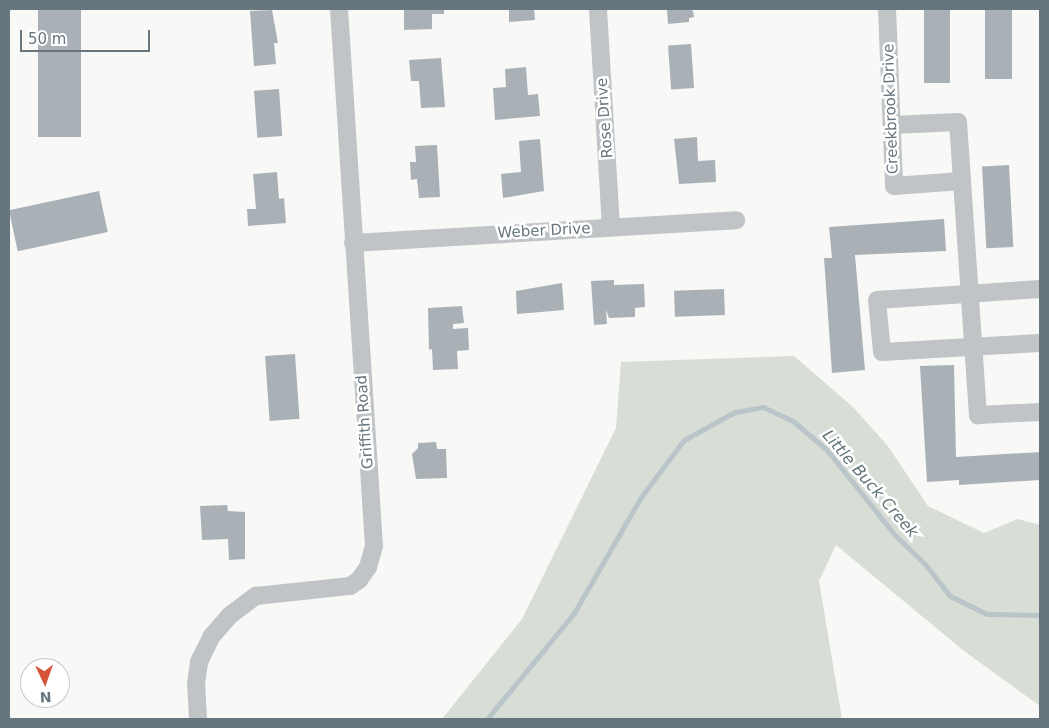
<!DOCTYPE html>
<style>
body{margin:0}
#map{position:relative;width:1049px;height:728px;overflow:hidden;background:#f8f8f6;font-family:"DejaVu Sans",sans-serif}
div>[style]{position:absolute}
.green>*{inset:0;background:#d8ddd5}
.stream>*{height:5px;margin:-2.5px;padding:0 2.5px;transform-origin:2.5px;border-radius:2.5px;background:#b9c5c9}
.building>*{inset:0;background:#aab1b6;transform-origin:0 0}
.minor>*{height:18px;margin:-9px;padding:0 9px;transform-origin:9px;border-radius:9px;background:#c0c4c7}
span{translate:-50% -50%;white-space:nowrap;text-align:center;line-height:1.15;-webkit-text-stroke:5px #fff;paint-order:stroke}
.street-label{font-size:15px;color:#66757e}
.water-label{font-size:16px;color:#607478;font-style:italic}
.frame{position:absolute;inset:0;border:10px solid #66757e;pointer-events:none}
.north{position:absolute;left:20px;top:658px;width:50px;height:50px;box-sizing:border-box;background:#fff;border:1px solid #c2c8cb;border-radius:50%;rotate:177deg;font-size:14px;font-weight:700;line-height:20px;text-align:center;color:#66757e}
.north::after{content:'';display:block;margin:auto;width:18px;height:22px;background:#d65238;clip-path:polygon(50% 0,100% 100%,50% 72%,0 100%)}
.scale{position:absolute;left:20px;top:30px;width:130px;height:22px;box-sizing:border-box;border:2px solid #66757e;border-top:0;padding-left:6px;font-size:15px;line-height:18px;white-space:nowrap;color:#66757e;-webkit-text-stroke:4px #fff;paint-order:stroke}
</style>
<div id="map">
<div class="green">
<i style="clip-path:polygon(794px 356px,853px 407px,887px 445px,928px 506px,984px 533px,1018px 519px,1040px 525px,1040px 706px,964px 651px,836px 545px,819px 581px,842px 719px,442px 719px,522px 619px,616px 428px,621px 362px)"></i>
</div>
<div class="stream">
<i style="left:487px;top:719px;width:137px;rotate:-50.6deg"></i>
<i style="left:574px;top:613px;width:134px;rotate:-60deg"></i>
<i style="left:641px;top:497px;width:71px;rotate:-53deg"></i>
<i style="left:684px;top:440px;width:58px;rotate:-28.8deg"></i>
<i style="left:735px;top:412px;width:28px;rotate:-10deg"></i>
<i style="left:763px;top:407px;width:33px;rotate:25deg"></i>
<i style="left:793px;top:421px;width:45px;rotate:40.5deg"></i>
<i style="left:827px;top:450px;width:107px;rotate:51.4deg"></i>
<i style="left:894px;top:534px;width:43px;rotate:44.1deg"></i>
<i style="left:925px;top:564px;width:41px;rotate:52deg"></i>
<i style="left:950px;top:596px;width:41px;rotate:25.9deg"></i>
<i style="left:987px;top:614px;width:53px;rotate:1.1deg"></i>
</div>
<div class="building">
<i style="left:38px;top:9px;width:43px;height:128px"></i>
<i style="clip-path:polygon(404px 9px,444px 9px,444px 14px,432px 14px,432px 29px,404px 30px)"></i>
<i style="clip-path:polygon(509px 9px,534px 9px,535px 20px,509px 22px)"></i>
<i style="clip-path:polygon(667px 9px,689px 9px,693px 11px,694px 17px,689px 18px,689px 22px,668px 24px)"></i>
<i style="left:924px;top:9px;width:26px;height:74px"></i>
<i style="left:985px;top:9px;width:27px;height:70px"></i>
<i style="clip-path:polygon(272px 10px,278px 43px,274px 43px,276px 64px,254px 66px,250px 11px)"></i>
<i style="left:691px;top:44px;width:44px;height:23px;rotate:86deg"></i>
<i style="clip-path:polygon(441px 58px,445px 107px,421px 108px,419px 81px,411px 81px,409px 60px)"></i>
<i style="clip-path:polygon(526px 67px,528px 95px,538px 94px,540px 116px,495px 120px,493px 88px,506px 87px,505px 69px)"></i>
<i style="left:279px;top:89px;width:47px;height:25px;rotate:86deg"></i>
<i style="clip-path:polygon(697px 137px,698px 161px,715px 160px,716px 182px,679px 184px,674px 139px)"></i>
<i style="clip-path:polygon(540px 139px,544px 191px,503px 198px,501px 174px,521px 172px,519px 141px)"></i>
<i style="clip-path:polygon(437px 145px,440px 197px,419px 198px,417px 179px,411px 180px,410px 162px,416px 162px,415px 146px)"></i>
<i style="left:1009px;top:165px;width:82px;height:27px;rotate:87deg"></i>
<i style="clip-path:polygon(277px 172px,279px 199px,284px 198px,286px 223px,248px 226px,247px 209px,256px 209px,253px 174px)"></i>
<i style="left:99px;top:191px;width:42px;height:92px;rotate:78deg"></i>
<i style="clip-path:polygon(944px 219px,946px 251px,855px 255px,865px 370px,832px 373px,824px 258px,832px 258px,829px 227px)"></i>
<i style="clip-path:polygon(614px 280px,614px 285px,644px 284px,645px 307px,635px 308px,635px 317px,609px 318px,606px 310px,607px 324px,594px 325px,591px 281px)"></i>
<i style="clip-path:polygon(562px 283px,564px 310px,517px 314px,516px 291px)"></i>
<i style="left:724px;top:289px;width:26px;height:50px;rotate:88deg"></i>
<i style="clip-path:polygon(462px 306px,464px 323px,453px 324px,453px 329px,468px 328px,469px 350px,457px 351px,458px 369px,433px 370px,432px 349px,429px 350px,428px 308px)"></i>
<i style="left:295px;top:354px;width:65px;height:30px;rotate:86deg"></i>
<i style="clip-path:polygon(954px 365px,956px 457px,1040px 452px,1040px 480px,959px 485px,959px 480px,927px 482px,920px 366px)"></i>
<i style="clip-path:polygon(436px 442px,437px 449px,446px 449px,447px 478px,416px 479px,412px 454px,418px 448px,418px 443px)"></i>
<i style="clip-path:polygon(227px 505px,228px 511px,245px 512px,245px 559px,229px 560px,228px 539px,202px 540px,200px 506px)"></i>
</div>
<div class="minor">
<i style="left:598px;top:9px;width:219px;rotate:86.6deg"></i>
<i style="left:887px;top:9px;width:177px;rotate:87.7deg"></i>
<i style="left:894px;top:186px;width:68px;rotate:-4.2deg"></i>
<i style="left:962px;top:181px;width:235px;rotate:86.1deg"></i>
<i style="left:978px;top:415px;width:62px;rotate:-2.8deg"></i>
<i style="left:892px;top:125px;width:66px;rotate:-2.6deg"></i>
<i style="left:958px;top:122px;width:59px;rotate:86.1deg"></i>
<i style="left:353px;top:243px;width:384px;rotate:-3.4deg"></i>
<i style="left:1040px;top:289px;width:163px;rotate:176.1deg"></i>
<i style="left:877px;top:300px;width:52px;rotate:84.5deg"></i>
<i style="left:882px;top:352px;width:158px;rotate:-3.3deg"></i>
<i style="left:198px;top:719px;width:35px;rotate:-93deg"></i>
<i style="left:196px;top:684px;width:22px;rotate:-82deg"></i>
<i style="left:199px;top:662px;width:28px;rotate:-64deg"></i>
<i style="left:211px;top:637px;width:28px;rotate:-49deg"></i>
<i style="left:229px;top:616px;width:34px;rotate:-37deg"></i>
<i style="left:256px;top:596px;width:95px;rotate:-6.1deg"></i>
<i style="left:350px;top:586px;width:11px;rotate:-34deg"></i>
<i style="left:359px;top:580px;width:16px;rotate:-55deg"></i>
<i style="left:368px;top:567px;width:22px;rotate:-74deg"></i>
<i style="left:374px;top:546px;width:538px;rotate:-93.73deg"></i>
</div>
<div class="street-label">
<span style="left:891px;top:109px;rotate:-92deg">Creekbrook Drive</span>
<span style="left:605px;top:118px;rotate:-94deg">Rose Drive</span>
<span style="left:544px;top:231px;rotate:-3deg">Weber Drive</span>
<span style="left:365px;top:422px;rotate:-94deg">Griffith Road</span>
</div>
<div class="water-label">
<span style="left:870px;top:484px;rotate:49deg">Little Buck Creek</span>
</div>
<div class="frame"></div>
<div class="north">N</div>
<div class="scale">50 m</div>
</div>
